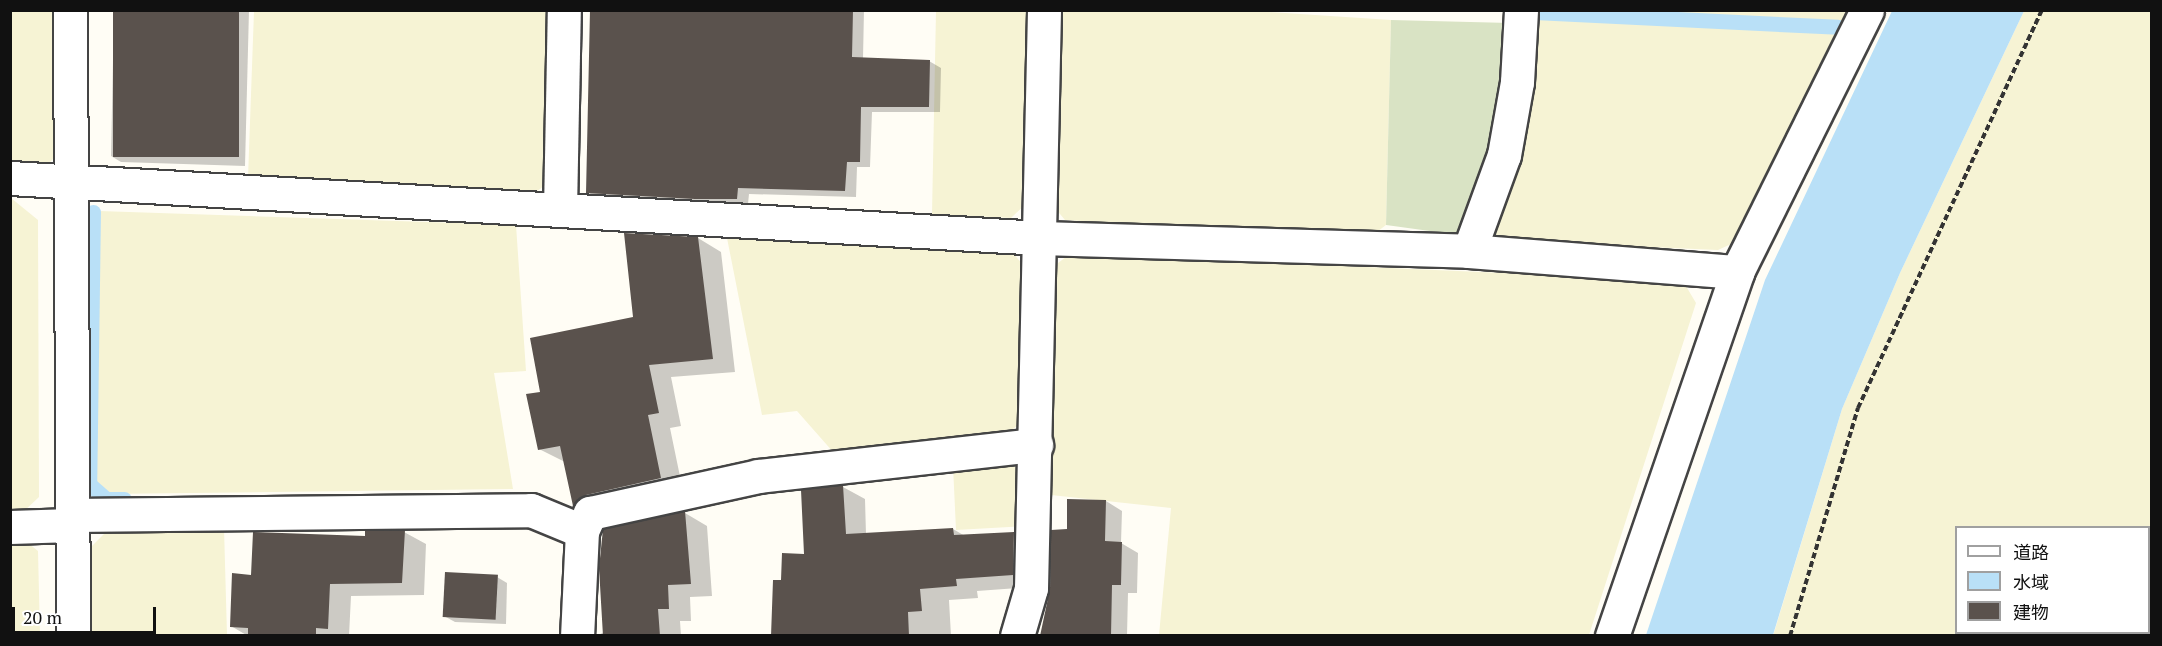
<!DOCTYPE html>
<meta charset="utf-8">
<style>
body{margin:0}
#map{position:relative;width:2162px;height:646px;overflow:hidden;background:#fffdf5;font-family:"PT Serif","Noto Sans JP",serif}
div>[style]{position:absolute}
.farmland>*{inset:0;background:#f6f3d4}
.cemetery>*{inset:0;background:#d9e3c4}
.water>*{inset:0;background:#b9e0f7}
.shadow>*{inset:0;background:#0003}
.stream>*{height:15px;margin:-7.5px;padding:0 7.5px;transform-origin:7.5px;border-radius:7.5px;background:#b9e0f7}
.building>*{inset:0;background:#5a524d;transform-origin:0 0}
.path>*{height:4px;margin-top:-2px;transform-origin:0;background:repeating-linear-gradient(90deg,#333 0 6px,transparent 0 9px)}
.roads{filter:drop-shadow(2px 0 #444) drop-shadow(-2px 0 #444) drop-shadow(0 2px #444) drop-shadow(0 -2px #444)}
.street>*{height:33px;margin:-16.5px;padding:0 16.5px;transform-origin:16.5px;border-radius:16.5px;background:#fff}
span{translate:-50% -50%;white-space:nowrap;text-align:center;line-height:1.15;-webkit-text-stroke:6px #fff;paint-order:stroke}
.frame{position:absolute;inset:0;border:12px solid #111;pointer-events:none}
.legend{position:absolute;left:1955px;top:526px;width:195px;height:108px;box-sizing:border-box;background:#fff;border:2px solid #a0a0a0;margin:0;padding:8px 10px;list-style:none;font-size:18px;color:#111}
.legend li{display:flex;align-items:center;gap:12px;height:30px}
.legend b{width:30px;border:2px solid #a0a0a0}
.scale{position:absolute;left:12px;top:607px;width:144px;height:27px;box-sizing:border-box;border:3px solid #111;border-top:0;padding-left:8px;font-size:18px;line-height:21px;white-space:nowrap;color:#111;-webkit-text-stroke:4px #fff;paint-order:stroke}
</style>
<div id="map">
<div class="farmland">
<i style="clip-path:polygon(1239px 10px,1391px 20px,1386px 225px,1369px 238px,1065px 220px,1049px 201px,1054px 11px)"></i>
<i style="clip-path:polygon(10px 11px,60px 11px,58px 154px,42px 170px,11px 167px)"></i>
<i style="clip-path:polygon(254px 11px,553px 11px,548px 183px,532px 195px,248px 178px)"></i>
<i style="clip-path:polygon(936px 11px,1033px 11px,1030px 200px,1011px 218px,932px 214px)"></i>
<i style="clip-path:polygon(1538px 11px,1852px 11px,1742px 239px,1718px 250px,1491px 240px,1533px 84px)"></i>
<i style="clip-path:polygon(evenodd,2024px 11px,2151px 11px,2151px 635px,1773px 636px,1842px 409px,1900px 273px,2024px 11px,1956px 528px,2148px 528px,2148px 632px,1956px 632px,1956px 528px)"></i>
<i style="clip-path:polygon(11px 198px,38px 220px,39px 497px,22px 513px,11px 514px)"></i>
<i style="clip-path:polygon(99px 211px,516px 225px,526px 371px,494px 373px,513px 489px,105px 494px,95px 481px)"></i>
<i style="clip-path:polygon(727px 238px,1011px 251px,1026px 268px,1029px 416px,1002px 438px,834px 453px,797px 411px,762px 415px)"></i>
<i style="clip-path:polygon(1070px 254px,1683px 281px,1696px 303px,1589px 635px,1159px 635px,1171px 508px,1051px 495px,1054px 266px)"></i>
<i style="clip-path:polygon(1009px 460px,1025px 477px,1025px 526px,956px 530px,953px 466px)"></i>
<i style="clip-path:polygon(113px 525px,224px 528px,227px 635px,92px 635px,91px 547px)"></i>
<i style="clip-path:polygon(11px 535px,18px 535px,38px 551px,40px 635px,11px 636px)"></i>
</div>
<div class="cemetery">
<i style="clip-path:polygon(1391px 20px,1510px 23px,1504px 85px,1488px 157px,1459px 235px,1386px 225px)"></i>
</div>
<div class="water">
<i style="clip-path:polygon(1892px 11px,2024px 11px,1900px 273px,1842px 409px,1773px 635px,1646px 635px,1765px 280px)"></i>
</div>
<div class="shadow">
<i style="clip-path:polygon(114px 10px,249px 10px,245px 166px,121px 162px,111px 156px)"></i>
<i style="clip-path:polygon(592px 10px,864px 10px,863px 59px,929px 61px,941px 68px,940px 112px,872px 112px,870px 167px,857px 167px,856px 197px,749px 194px,748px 204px,598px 198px,587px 192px)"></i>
<i style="clip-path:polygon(698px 238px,721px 252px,735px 372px,671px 377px,681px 426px,670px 428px,683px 491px,597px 518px,574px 505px,565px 462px,539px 449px,542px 393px,634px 318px)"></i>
<i style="clip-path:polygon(843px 487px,865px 499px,866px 534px,953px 529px,965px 536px,1013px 533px,1035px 546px,1034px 587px,977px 591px,978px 598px,949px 600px,951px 636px,772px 636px,782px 582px,805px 556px)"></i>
<i style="clip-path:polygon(1106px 501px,1122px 511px,1121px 543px,1138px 553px,1137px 593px,1128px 593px,1127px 636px,1042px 636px,1068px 530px)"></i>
<i style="clip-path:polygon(685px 513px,707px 526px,712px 596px,690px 597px,691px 621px,680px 621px,681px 636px,597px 636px,604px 632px)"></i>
<i style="clip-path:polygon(404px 532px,426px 544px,424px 595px,351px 596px,349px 636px,248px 636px,231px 626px,252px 576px,366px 538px)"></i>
<i style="clip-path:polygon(497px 577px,507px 583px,506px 624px,455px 622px,444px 616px)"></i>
</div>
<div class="stream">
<i style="left:1534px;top:12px;width:304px;rotate:2.8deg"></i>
<i style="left:93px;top:212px;width:272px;rotate:90.8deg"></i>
<i style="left:89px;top:484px;width:23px;rotate:41deg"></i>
<i style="left:106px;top:499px;width:18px"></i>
</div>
<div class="building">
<i style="left:113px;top:10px;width:126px;height:147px"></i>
<i style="clip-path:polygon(590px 10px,853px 10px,852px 57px,930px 60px,929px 107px,861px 107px,860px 162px,847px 162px,845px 191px,738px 188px,737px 199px,695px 199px,586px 193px)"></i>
<i style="clip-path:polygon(624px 233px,698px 237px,713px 359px,649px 365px,659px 413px,648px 415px,661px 478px,586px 495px,573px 506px,560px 446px,538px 450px,526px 394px,540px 392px,530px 338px,633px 317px)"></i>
<i style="clip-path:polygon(843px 485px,846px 534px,953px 528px,954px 535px,1014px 532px,1013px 575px,956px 579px,957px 586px,920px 589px,922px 611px,908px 612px,909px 636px,771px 636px,773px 580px,781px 580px,782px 553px,804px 554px,801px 490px)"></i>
<i style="clip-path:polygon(1067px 499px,1106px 500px,1105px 541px,1122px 542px,1121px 585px,1112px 585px,1111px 636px,1040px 636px,1050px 589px,1051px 530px,1067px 529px)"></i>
<i style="clip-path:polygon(685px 511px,691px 584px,668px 585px,669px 609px,658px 609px,660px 636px,603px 636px,599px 568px,603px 529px)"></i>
<i style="clip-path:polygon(405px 530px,402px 583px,330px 584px,328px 629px,316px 628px,316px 636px,248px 636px,248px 628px,230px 627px,232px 573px,251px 575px,253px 532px,365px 536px,365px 531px)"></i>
<i style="left:445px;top:572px;width:53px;height:45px;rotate:3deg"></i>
</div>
<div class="path">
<i style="left:1790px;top:636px;width:238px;rotate:-73.4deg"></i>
<i style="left:1858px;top:408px;width:438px;rotate:-65.2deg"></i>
</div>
<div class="roads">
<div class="street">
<i style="left:70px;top:10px;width:626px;rotate:89.73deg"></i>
<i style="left:10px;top:178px;width:1032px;rotate:3.33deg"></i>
<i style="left:1040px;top:238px;width:429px;rotate:1.7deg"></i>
<i style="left:1469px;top:251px;width:269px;rotate:4.5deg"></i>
<i style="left:560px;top:210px;width:200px;rotate:-88.9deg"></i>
<i style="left:1469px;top:251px;width:102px;rotate:-70deg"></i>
<i style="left:1504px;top:155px;width:74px;rotate:-79.9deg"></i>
<i style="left:1517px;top:82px;width:72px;rotate:-86.8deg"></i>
<i style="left:71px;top:515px;width:460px;rotate:-0.6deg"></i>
<i style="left:531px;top:510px;width:55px;rotate:22.4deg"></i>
<i style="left:582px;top:531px;width:105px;rotate:92.7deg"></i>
<i style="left:10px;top:527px;width:62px;rotate:-1.8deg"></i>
<i style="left:582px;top:531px;width:20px;rotate:-66deg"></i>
<i style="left:590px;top:513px;width:172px;rotate:-12.4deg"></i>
<i style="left:758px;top:476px;width:280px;rotate:-6.4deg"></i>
<i style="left:1017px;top:636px;width:50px;rotate:-73.7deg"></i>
<i style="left:1031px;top:588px;width:578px;rotate:-88.71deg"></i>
<i style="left:1612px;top:636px;width:385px;rotate:-71deg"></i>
<i style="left:1737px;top:272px;width:292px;rotate:-63.6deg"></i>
</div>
</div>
<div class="frame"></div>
<ul class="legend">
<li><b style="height:8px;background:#fff"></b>道路</li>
<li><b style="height:16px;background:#b9e0f7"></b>水域</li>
<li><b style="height:16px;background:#5a524d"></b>建物</li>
</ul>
<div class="scale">20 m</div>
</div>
